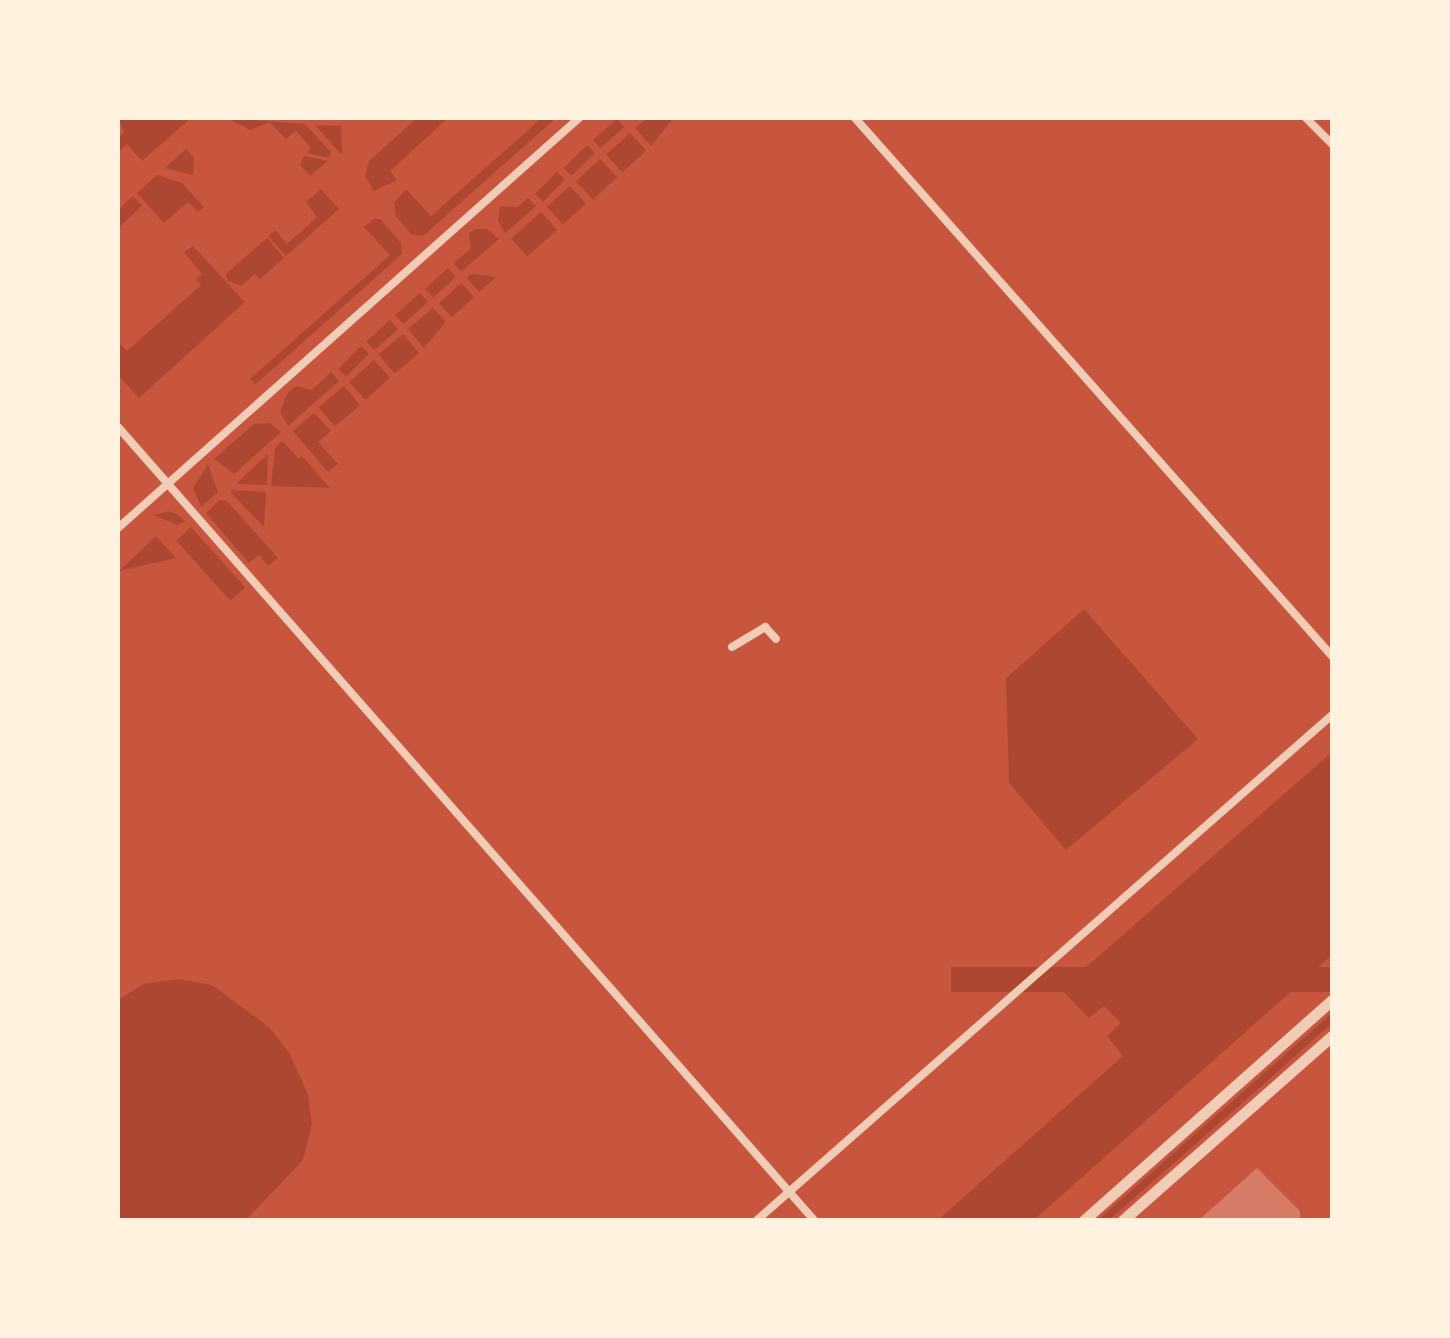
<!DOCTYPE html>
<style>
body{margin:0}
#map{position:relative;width:1450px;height:1338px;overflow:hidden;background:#c8553d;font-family:Barlow,sans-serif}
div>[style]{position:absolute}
.green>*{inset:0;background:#ae4732;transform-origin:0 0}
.building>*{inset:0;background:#d67c66}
.minor>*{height:8px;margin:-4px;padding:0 4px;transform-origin:4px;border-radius:4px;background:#f1ccb7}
.tertiary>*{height:11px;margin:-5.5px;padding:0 5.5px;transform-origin:5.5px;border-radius:5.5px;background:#f1ccb7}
span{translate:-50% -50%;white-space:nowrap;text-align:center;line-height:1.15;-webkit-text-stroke:7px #fff3e0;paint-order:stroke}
.frame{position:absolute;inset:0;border:120px solid #fff3e0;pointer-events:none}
</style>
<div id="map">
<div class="green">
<i style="clip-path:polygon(118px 118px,191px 118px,142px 161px,127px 144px,118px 152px,118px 138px,124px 132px)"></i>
<i style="clip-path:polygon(227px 118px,305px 124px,331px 152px,329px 158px,307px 153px,311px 148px,296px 131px,286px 139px,270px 122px,250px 130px)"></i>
<i style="clip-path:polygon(417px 118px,448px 118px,390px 171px,397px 180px,374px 191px,365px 176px,369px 161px)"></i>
<i style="clip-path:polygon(542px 118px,556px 118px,423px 236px,411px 234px,396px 216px,394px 203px,406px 189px,431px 216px)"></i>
<i style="clip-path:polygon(647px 118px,672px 120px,651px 146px,635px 128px)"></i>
<i style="left:617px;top:119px;width:11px;height:32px;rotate:49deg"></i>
<i style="clip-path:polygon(315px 125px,341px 126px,342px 154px,341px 154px)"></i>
<i style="left:630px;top:133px;width:24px;height:32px;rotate:48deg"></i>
<i style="left:587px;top:145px;width:11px;height:33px;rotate:45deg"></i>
<i style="clip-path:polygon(186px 149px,194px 158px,193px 175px,165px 168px)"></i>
<i style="clip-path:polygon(304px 156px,328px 161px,310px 176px,300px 165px)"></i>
<i style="left:600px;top:159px;width:25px;height:33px;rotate:47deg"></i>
<i style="left:557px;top:172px;width:11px;height:31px;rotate:45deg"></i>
<i style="clip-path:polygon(157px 175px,182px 183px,204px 207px,198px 212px,188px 202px,164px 223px,137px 193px)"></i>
<i style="left:570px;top:186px;width:24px;height:31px;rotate:48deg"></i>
<i style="clip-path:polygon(321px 189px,339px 209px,286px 256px,268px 236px,275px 230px,287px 244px,317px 217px,306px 202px)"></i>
<i style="clip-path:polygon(133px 196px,142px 206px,118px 228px,118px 210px)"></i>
<i style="clip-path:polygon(528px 198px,536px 206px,505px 233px,498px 221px,500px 206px,518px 207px)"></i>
<i style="left:541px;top:212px;width:24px;height:40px;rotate:48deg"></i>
<i style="clip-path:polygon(374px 219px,380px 219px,401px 243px,402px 254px,256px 384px,250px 379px,390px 255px,364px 227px)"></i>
<i style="clip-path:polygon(475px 229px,487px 229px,499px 239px,461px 272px,454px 263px,471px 248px,469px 233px)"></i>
<i style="clip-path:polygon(267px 238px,284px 258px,260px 279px,255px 274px,241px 286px,228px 281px,226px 274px)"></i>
<i style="clip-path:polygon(193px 246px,245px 302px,139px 398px,118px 375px,118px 342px,127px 351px,201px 285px,196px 279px,202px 274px,184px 252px)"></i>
<i style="left:448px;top:268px;width:12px;height:31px;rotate:48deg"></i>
<i style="clip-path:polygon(471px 274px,472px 274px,496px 277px,479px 292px,467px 278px)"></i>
<i style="left:461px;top:283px;width:19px;height:30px;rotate:47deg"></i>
<i style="left:420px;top:293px;width:12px;height:33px;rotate:48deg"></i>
<i style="clip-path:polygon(433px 308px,446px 322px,424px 348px,408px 329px)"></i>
<i style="left:390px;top:320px;width:12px;height:32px;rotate:48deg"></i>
<i style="left:403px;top:334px;width:25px;height:32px;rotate:50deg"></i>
<i style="left:361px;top:346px;width:11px;height:32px;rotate:45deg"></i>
<i style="left:374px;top:360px;width:24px;height:33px;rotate:48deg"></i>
<i style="clip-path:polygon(331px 372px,339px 381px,288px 426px,280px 412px,287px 394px,296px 386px,312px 390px)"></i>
<i style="left:344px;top:386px;width:25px;height:33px;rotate:50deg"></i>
<i style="clip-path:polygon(314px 413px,331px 431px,318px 442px,338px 464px,328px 472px,293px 431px)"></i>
<i style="clip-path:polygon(270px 423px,281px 432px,234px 474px,214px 459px,254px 424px)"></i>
<i style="clip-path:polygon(282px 441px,299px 459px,302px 456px,330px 488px,271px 486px,275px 448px)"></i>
<i style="clip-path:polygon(268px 454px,267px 485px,237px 484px,237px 483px)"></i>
<i style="clip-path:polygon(208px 464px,218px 492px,201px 507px,193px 488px)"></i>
<i style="clip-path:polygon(232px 490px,266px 492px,264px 527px,231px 493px)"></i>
<i style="clip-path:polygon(220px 500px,227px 501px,278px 558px,268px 566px,259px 555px,249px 563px,206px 513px)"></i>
<i style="clip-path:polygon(169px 511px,178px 515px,185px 521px,177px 525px,154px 515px)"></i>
<i style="left:191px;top:527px;width:81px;height:20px;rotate:48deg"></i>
<i style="clip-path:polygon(156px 536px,176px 558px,119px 571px)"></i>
<i style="clip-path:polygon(1084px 609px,1198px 739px,1066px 850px,1009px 783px,1006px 678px)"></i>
<i style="clip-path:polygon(1332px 752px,1332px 955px,1034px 1220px,938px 1220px,1123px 1056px,1107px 1036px,1121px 1023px,1104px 1006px,1089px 1018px,1061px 989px)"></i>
<i style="left:1332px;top:967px;width:25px;height:381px;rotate:90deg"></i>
<i style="clip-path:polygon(178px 979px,212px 985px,270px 1028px,290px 1054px,308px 1095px,312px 1124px,303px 1160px,246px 1220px,118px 1220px,118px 1000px,144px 984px)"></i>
<i style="clip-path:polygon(1332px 1013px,1332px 1023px,1264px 1084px,1109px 1220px,1098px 1220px)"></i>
</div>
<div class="building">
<i style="clip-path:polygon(1257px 1168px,1300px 1211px,1300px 1220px,1199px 1220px)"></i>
</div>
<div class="minor">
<i style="left:855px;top:118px;width:719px;rotate:48.44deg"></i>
<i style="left:1306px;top:118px;width:37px;rotate:45deg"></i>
<i style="left:118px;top:427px;width:1055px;rotate:48.73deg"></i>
<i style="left:118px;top:528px;width:617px;rotate:-41.65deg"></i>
<i style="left:732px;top:647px;width:39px;rotate:-31deg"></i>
<i style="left:765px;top:627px;width:16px;rotate:47deg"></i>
<i style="left:757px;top:1220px;width:765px;rotate:-41.29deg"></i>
</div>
<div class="tertiary">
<i style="left:1084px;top:1220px;width:332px;rotate:-41.6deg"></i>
<i style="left:1123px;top:1220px;width:278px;rotate:-41.4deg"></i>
</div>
<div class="frame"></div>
</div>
